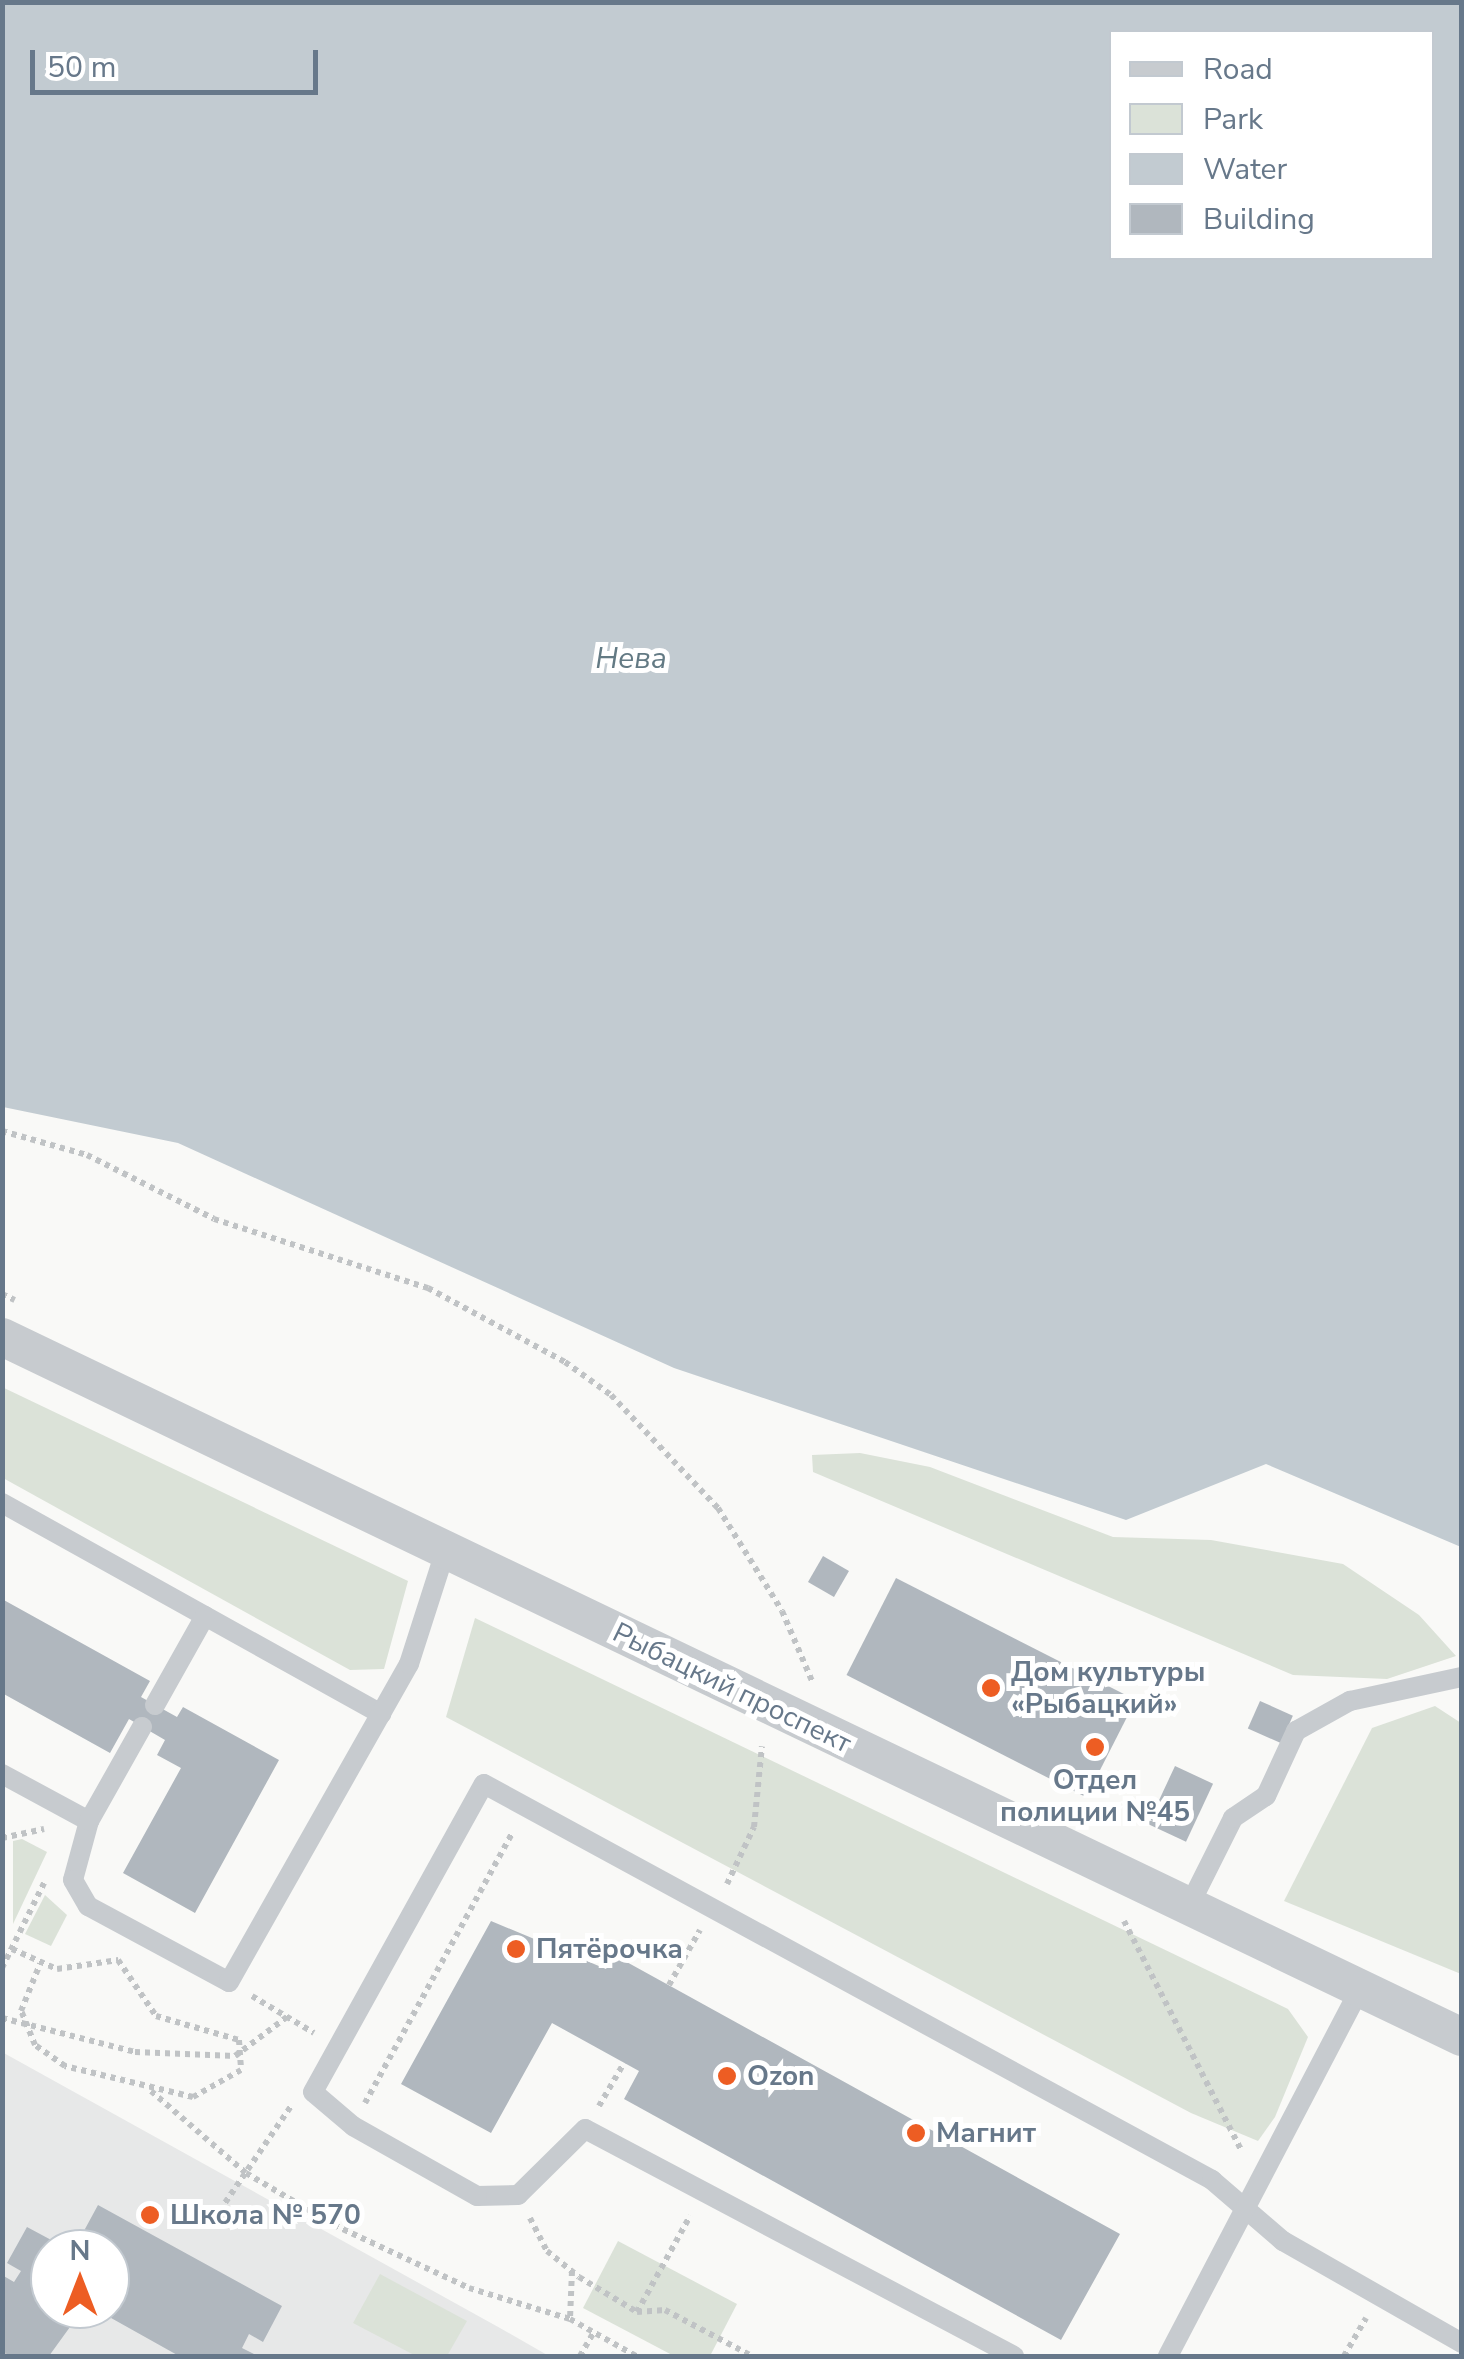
<!DOCTYPE html>
<meta charset="utf-8">
<style>
body{margin:0}
#map{position:relative;width:1464px;height:2359px;overflow:hidden;background:#f9f9f7;font-family:"Nunito Sans",sans-serif}
div>[style]{position:absolute}
.built>*{inset:0;background:#e7e8e8}
.green>*{inset:0;background:#dbe2d8}
.water>*{inset:0;background:#c2cbd1}
.building>*{inset:0;background:#b0b7be;transform-origin:0 0}
.path>*{height:6px;margin-top:-3px;transform-origin:0;background:repeating-linear-gradient(90deg,#c0c3c5 0 5px,transparent 0 10px)}
.lane>*{height:20px;margin:-10px;padding:0 10px;transform-origin:10px;border-radius:10px;background:#c7cbcf}
.street>*{height:38px;margin:-19px;padding:0 19px;transform-origin:19px;border-radius:19px;background:#c7cbcf}
.dots>*{width:28px;height:28px;translate:-50% -50%;box-sizing:border-box;border:5px solid #fff;border-radius:50%}
span{translate:-50% -50%;white-space:nowrap;text-align:center;line-height:1.15;-webkit-text-stroke:10px #fff;paint-order:stroke}
.poi-label{font-size:28px;color:#67788a;font-weight:700}
.left{translate:0 -50%;text-align:left}
.street-label{font-size:28px;color:#67788a}
.water-label{font-size:30px;color:#637a84;font-style:italic}
.frame{position:absolute;inset:0;border:5px solid #67788a;pointer-events:none}
.legend{position:absolute;left:1109px;top:30px;width:325px;height:230px;box-sizing:border-box;background:#fff;border:2px solid #c2c9d0;margin:0;padding:12px 18px;list-style:none;font-size:30px;color:#67788a}
.legend li{display:flex;align-items:center;gap:20px;height:50px}
.legend b{width:50px;border:2px solid #c2c9d0}
.north{position:absolute;left:30px;top:2229px;width:100px;height:100px;box-sizing:border-box;background:#fff;border:2px solid #c2c9d0;border-radius:50%;rotate:0deg;font-size:28px;font-weight:700;line-height:40px;text-align:center;color:#67788a}
.north::after{content:'';display:block;margin:auto;width:35px;height:45px;background:#ed5d23;clip-path:polygon(50% 0,100% 100%,50% 72%,0 100%)}
.scale{position:absolute;left:30px;top:50px;width:288px;height:45px;box-sizing:border-box;border:5px solid #67788a;border-top:0;padding-left:12px;font-size:30px;line-height:35px;white-space:nowrap;color:#67788a;-webkit-text-stroke:8px #fff;paint-order:stroke}
</style>
<div id="map">
<div class="built">
<i style="clip-path:polygon(evenodd,2px 2052px,500px 2328px,549px 2356px,3px 2356px,2px 2052px,50px 2249px,110px 2249px,110px 2309px,50px 2309px,50px 2249px)"></i>
</div>
<div class="green">
<i style="clip-path:polygon(2px 1387px,408px 1581px,384px 1669px,350px 1670px,3px 1478px)"></i>
<i style="clip-path:polygon(860px 1453px,930px 1467px,1113px 1537px,1211px 1540px,1343px 1564px,1419px 1615px,1456px 1656px,1387px 1679px,1293px 1675px,813px 1472px,812px 1455px)"></i>
<i style="clip-path:polygon(475px 1618px,1288px 2009px,1308px 2037px,1275px 2117px,1258px 2141px,1191px 2113px,446px 1717px)"></i>
<i style="clip-path:polygon(1435px 1706px,1461px 1723px,1461px 1974px,1284px 1901px,1372px 1728px)"></i>
<i style="clip-path:polygon(22px 1839px,47px 1852px,13px 1924px,13px 1841px)"></i>
<i style="clip-path:polygon(45px 1895px,67px 1915px,51px 1946px,25px 1934px)"></i>
<i style="clip-path:polygon(618px 2241px,737px 2304px,710px 2356px,674px 2356px,583px 2308px)"></i>
<i style="clip-path:polygon(380px 2274px,467px 2321px,447px 2356px,416px 2356px,353px 2323px)"></i>
</div>
<div class="water">
<i style="clip-path:polygon(evenodd,2px 3px,1461px 3px,1461px 1547px,1266px 1464px,1126px 1520px,674px 1368px,178px 1143px,3px 1107px,2px 3px,1112px 32px,1432px 32px,1432px 258px,1112px 258px,1112px 32px)"></i>
</div>
<div class="building">
<i style="left:823px;top:1556px;width:30px;height:30px;rotate:30deg"></i>
<i style="left:896px;top:1578px;width:269px;height:109px;rotate:27deg"></i>
<i style="clip-path:polygon(2px 1599px,150px 1681px,141px 1697px,177px 1717px,183px 1707px,279px 1760px,195px 1913px,123px 1873px,181px 1768px,157px 1755px,165px 1740px,129px 1719px,110px 1753px,2px 1693px)"></i>
<i style="left:1260px;top:1701px;width:36px;height:30px;rotate:24deg"></i>
<i style="left:1175px;top:1766px;width:42px;height:64px;rotate:25deg"></i>
<i style="clip-path:polygon(491px 1921px,606px 1969px,614px 1955px,1120px 2234px,1061px 2340px,624px 2099px,639px 2071px,552px 2023px,491px 2133px,401px 2084px)"></i>
<i style="clip-path:polygon(98px 2205px,282px 2306px,263px 2342px,249px 2334px,242px 2348px,258px 2356px,179px 2356px,95px 2309px,110px 2309px,110px 2249px,79px 2240px)"></i>
<i style="clip-path:polygon(27px 2227px,68px 2249px,50px 2249px,50px 2309px,83px 2309px,49px 2356px,2px 2356px,2px 2275px,14px 2282px,21px 2271px,7px 2263px)"></i>
</div>
<div class="path">
<i style="left:2px;top:1131px;width:88px;rotate:15.8deg"></i>
<i style="left:87px;top:1155px;width:142px;rotate:26.7deg"></i>
<i style="left:214px;top:1219px;width:225px;rotate:17.9deg"></i>
<i style="left:428px;top:1288px;width:156px;rotate:28.4deg"></i>
<i style="left:565px;top:1362px;width:57px;rotate:35.7deg"></i>
<i style="left:611px;top:1395px;width:156px;rotate:46.6deg"></i>
<i style="left:718px;top:1508px;width:121px;rotate:58.1deg"></i>
<i style="left:782px;top:1611px;width:76px;rotate:66.8deg"></i>
<i style="left:2px;top:1294px;width:14px;rotate:25deg"></i>
<i style="left:2px;top:1838px;width:43px;rotate:-12.1deg"></i>
<i style="left:727px;top:1884px;width:63px;rotate:-64.7deg"></i>
<i style="left:754px;top:1827px;width:81px;rotate:-84.4deg"></i>
<i style="left:1124px;top:1921px;width:259px;rotate:62.9deg"></i>
<i style="left:12px;top:1949px;width:49px;rotate:24deg"></i>
<i style="left:57px;top:1969px;width:62px;rotate:-8.4deg"></i>
<i style="left:118px;top:1960px;width:68px;rotate:55.8deg"></i>
<i style="left:156px;top:2016px;width:86px;rotate:16.1deg"></i>
<i style="left:239px;top:2040px;width:30px;rotate:86deg"></i>
<i style="left:241px;top:2070px;width:55px;rotate:150.6deg"></i>
<i style="left:193px;top:2097px;width:132px;rotate:-166.4deg"></i>
<i style="left:65px;top:2066px;width:37px;rotate:-145deg"></i>
<i style="left:35px;top:2045px;width:37px;rotate:-112deg"></i>
<i style="left:21px;top:2011px;width:51px;rotate:-68deg"></i>
<i style="left:2px;top:1968px;width:95px;rotate:-63.7deg"></i>
<i style="left:669px;top:1985px;width:63px;rotate:-60.6deg"></i>
<i style="left:252px;top:1996px;width:72px;rotate:30.8deg"></i>
<i style="left:2px;top:2018px;width:137px;rotate:14.3deg"></i>
<i style="left:135px;top:2052px;width:100px;rotate:2.3deg"></i>
<i style="left:235px;top:2056px;width:65px;rotate:-36.9deg"></i>
<i style="left:151px;top:2091px;width:125px;rotate:40.8deg"></i>
<i style="left:246px;top:2173px;width:102px;rotate:30.6deg"></i>
<i style="left:334px;top:2225px;width:149px;rotate:25deg"></i>
<i style="left:469px;top:2288px;width:106px;rotate:17.1deg"></i>
<i style="left:365px;top:2103px;width:307px;rotate:-61.4deg"></i>
<i style="left:599px;top:2106px;width:50px;rotate:-59.8deg"></i>
<i style="left:530px;top:2218px;width:37px;rotate:63deg"></i>
<i style="left:547px;top:2251px;width:41px;rotate:39.1deg"></i>
<i style="left:579px;top:2277px;width:68px;rotate:31.1deg"></i>
<i style="left:637px;top:2312px;width:28px;rotate:-4deg"></i>
<i style="left:665px;top:2310px;width:98px;rotate:27.9deg"></i>
<i style="left:214px;top:2219px;width:137px;rotate:-55.7deg"></i>
<i style="left:572px;top:2271px;width:48px;rotate:92.4deg"></i>
<i style="left:570px;top:2319px;width:76px;rotate:29.3deg"></i>
<i style="left:637px;top:2312px;width:110px;rotate:-61.1deg"></i>
<i style="left:2px;top:2355px;width:4px;rotate:14deg"></i>
<i style="left:580px;top:2356px;width:28px;rotate:-60deg"></i>
<i style="left:1344px;top:2356px;width:44px;rotate:-59.9deg"></i>
</div>
<div class="lane">
<i style="left:2px;top:1503px;width:434px;rotate:29.1deg"></i>
<i style="left:155px;top:1705px;width:102px;rotate:-60.7deg"></i>
<i style="left:2px;top:1774px;width:99px;rotate:28.4deg"></i>
<i style="left:89px;top:1821px;width:61px;rotate:105.2deg"></i>
<i style="left:73px;top:1880px;width:30px;rotate:60deg"></i>
<i style="left:88px;top:1906px;width:160px;rotate:28.3deg"></i>
<i style="left:229px;top:1982px;width:365px;rotate:-60.5deg"></i>
<i style="left:409px;top:1664px;width:121px;rotate:-72.2deg"></i>
<i style="left:89px;top:1821px;width:108px;rotate:-60.6deg"></i>
<i style="left:1188px;top:1908px;width:101px;rotate:-63.4deg"></i>
<i style="left:1233px;top:1818px;width:40px;rotate:-34deg"></i>
<i style="left:1266px;top:1796px;width:72px;rotate:-65.2deg"></i>
<i style="left:1296px;top:1731px;width:62px;rotate:-29.1deg"></i>
<i style="left:1350px;top:1701px;width:115px;rotate:-12.1deg"></i>
<i style="left:1014px;top:2356px;width:485px;rotate:-152.1deg"></i>
<i style="left:585px;top:2129px;width:94px;rotate:135.4deg"></i>
<i style="left:518px;top:2195px;width:41px;rotate:178.6deg"></i>
<i style="left:477px;top:2196px;width:142px;rotate:-150.6deg"></i>
<i style="left:353px;top:2126px;width:52px;rotate:-139.6deg"></i>
<i style="left:313px;top:2092px;width:352px;rotate:-61deg"></i>
<i style="left:484px;top:1784px;width:829px;rotate:28.54deg"></i>
<i style="left:1212px;top:2180px;width:94px;rotate:40.7deg"></i>
<i style="left:1283px;top:2241px;width:206px;rotate:29.7deg"></i>
<i style="left:1168px;top:2356px;width:414px;rotate:-62.4deg"></i>
</div>
<div class="street">
<i style="left:2px;top:1337px;width:1619px;rotate:25.62deg"></i>
</div>
<div class="dots">
<i style="left:991px;top:1688px;background:#ed5d23"></i>
<i style="left:1095px;top:1747px;background:#ed5d23"></i>
<i style="left:516px;top:1949px;background:#ed5d23"></i>
<i style="left:727px;top:2076px;background:#ed5d23"></i>
<i style="left:916px;top:2133px;background:#ed5d23"></i>
<i style="left:150px;top:2215px;background:#ed5d23"></i>
</div>
<div class="poi-label">
<span class="left" style="left:1011px;top:1688px">Дом культуры<br>«Рыбацкий»</span>
<span style="left:1095px;top:1796px">Отдел<br>полиции №45</span>
<span class="left" style="left:536px;top:1949px">Пятёрочка</span>
<span class="left" style="left:747px;top:2076px">Ozon</span>
<span class="left" style="left:936px;top:2133px">Магнит</span>
<span class="left" style="left:170px;top:2215px">Школа № 570</span>
</div>
<div class="street-label">
<span style="left:732px;top:1688px;rotate:26deg">Рыбацкий проспект</span>
</div>
<div class="water-label">
<span style="left:631px;top:659px">Нева</span>
</div>
<div class="frame"></div>
<ul class="legend">
<li><b style="height:12px;background:#c7cbcf"></b>Road</li>
<li><b style="height:28px;background:#dbe2d8"></b>Park</li>
<li><b style="height:28px;background:#c2cbd1"></b>Water</li>
<li><b style="height:28px;background:#b0b7be"></b>Building</li>
</ul>
<div class="north">N</div>
<div class="scale">50 m</div>
</div>
